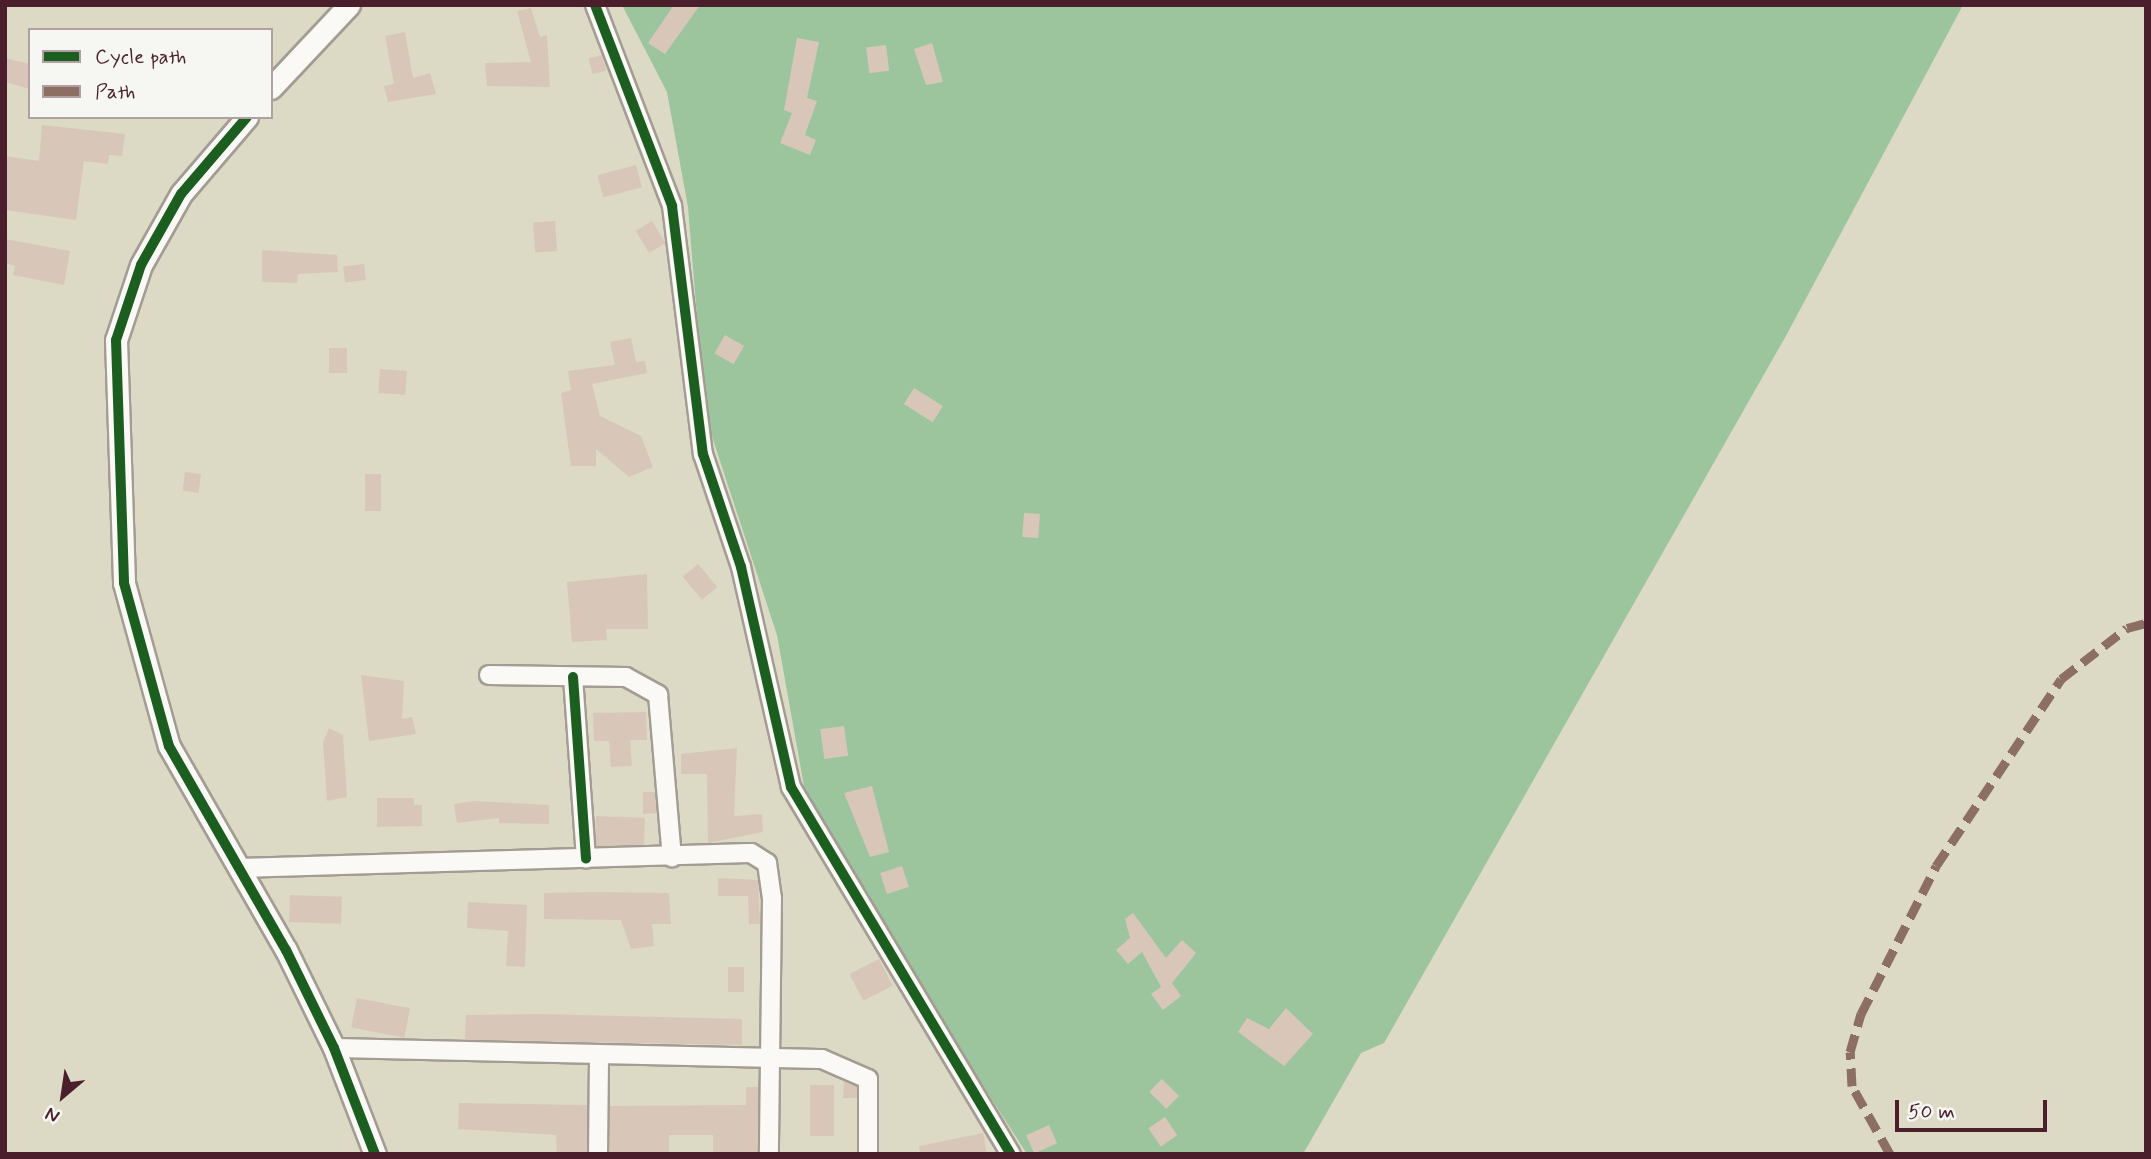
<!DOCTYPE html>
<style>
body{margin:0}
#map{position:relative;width:2151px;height:1159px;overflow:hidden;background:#dcd9c4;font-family:Mynerve,sans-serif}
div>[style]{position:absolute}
.forest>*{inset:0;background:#9cc59e}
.building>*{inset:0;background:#d8c7b8;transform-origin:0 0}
.roads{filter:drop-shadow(2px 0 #a39c92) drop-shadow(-2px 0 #a39c92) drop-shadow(0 2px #a39c92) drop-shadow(0 -2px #a39c92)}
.minor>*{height:18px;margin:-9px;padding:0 9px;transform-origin:9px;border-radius:9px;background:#faf9f6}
.tertiary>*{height:21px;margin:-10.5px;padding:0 10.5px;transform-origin:10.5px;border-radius:10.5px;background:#faf9f6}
.quiet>*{height:9px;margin-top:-4.5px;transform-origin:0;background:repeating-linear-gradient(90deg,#8d6e63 0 18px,transparent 0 27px)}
.cycleway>*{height:10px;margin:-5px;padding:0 5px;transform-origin:5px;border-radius:5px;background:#1b5e20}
span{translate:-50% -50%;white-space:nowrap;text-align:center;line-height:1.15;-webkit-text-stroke:5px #f6f6f2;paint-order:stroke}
.frame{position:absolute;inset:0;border:7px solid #4a1f2b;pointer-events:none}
.legend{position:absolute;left:28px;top:28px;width:245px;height:91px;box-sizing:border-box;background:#f6f6f2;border:2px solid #b1a0a2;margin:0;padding:9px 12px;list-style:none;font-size:21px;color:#4a1f2b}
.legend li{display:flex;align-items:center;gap:14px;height:35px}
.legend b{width:35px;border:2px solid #b1a0a2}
.north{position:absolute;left:28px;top:1061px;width:70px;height:70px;-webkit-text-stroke:5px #f6f6f2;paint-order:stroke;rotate:209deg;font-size:19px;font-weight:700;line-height:28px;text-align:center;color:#4a1f2b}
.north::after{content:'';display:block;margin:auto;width:24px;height:32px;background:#4a1f2b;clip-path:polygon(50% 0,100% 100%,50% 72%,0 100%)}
.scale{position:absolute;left:1895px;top:1100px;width:152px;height:32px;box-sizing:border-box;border:4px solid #4a1f2b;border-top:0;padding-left:9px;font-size:21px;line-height:24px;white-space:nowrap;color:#4a1f2b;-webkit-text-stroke:5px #f6f6f2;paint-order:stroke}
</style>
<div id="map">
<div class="forest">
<i style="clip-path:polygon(622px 5px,1963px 5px,1787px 334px,1384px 1043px,1361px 1053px,1303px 1154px,1027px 1154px,911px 974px,804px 786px,777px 635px,705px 415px,688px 207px,667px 92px)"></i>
</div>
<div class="building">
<i style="clip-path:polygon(674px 5px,700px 5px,665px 54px,648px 43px)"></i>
<i style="clip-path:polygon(531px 8px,540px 37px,547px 35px,550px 87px,487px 86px,485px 63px,531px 62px,517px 11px)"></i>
<i style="clip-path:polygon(405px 32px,413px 78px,430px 73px,436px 94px,388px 102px,384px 86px,394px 84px,385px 36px)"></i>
<i style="clip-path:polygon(797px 38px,819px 42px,807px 98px,817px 101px,805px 135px,816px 140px,810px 155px,780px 143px,792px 113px,784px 110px)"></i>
<i style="clip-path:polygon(932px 43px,943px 82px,926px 85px,914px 49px)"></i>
<i style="left:886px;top:45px;width:26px;height:20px;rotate:83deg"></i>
<i style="left:602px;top:55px;width:16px;height:14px;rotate:75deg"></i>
<i style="clip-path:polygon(5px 58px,30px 64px,30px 89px,5px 82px)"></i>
<i style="clip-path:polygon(42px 125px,125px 134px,122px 156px,109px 155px,108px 164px,84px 161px,76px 220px,5px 210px,5px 156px,39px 161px)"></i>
<i style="left:636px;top:165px;width:23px;height:40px;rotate:75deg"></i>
<i style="left:555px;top:221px;width:30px;height:22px;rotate:86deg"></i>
<i style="left:652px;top:221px;width:26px;height:19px;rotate:59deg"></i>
<i style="clip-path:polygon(5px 239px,70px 251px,64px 285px,13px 275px,15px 266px,5px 263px)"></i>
<i style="clip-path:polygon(262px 250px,337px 255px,338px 272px,298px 274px,297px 283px,262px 282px)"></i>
<i style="left:364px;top:264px;width:16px;height:21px;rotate:83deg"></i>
<i style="left:725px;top:335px;width:22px;height:21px;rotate:30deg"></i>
<i style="clip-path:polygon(631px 338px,636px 362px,645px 361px,647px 373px,592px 384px,600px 416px,641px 436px,653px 467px,629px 477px,596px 449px,596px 466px,571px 466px,561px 393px,571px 390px,568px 371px,615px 365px,610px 342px)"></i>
<i style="left:329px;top:348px;width:18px;height:25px"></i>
<i style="left:380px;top:369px;width:27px;height:24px;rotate:4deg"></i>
<i style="left:914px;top:388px;width:34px;height:19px;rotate:32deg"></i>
<i style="left:185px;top:472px;width:16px;height:19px;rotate:7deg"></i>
<i style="left:365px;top:474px;width:16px;height:37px"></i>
<i style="left:1024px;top:513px;width:16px;height:24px;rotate:4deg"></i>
<i style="left:698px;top:564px;width:30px;height:20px;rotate:50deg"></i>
<i style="clip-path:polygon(647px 574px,648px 629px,606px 629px,607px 640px,572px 642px,567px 582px)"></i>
<i style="clip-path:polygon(361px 675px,404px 681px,402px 719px,412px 717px,416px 734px,369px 741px)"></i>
<i style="clip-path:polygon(646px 712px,647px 740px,630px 740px,632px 766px,611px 767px,609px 741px,594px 741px,593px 713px)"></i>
<i style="left:844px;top:726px;width:30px;height:24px;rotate:82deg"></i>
<i style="clip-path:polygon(329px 728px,343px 735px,347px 797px,327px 801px,323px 742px)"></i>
<i style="clip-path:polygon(737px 748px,734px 816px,762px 814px,763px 832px,708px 843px,707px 774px,681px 774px,681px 754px)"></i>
<i style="clip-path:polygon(872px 786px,889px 852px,870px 857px,844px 793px)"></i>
<i style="clip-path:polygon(643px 792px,655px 792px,657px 813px,643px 814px)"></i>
<i style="clip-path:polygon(377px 798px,414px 798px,414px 805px,422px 805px,422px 826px,377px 827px)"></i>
<i style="clip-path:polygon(475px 801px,549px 805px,549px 824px,499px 823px,499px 818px,457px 823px,454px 804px)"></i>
<i style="left:596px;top:816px;width:49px;height:30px;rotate:2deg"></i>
<i style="left:902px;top:866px;width:22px;height:23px;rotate:72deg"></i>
<i style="clip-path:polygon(718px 878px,758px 880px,760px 924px,749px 924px,748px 896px,718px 896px)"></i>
<i style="clip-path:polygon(595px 892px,669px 893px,671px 924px,652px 924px,654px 946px,631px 949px,621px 920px,544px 919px,544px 893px)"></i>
<i style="left:290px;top:895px;width:52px;height:27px;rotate:2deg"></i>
<i style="clip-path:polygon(468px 902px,527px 905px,525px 967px,506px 966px,508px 931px,467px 928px)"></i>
<i style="clip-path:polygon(1133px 913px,1166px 958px,1182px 940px,1196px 953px,1172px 983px,1181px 996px,1163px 1010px,1151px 994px,1161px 987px,1142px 952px,1128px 964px,1116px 950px,1130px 938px,1125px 919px)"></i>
<i style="left:879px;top:959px;width:30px;height:33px;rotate:63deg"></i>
<i style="left:728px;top:967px;width:16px;height:25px"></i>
<i style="left:357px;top:998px;width:54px;height:30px;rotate:11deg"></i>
<i style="clip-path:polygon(1286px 1008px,1313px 1034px,1284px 1066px,1238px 1032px,1247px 1018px,1269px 1029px)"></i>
<i style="clip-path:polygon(538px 1014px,742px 1019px,742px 1045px,465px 1040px,466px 1015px)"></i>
<i style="left:1162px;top:1079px;width:24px;height:18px;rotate:45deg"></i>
<i style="clip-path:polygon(844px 1082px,857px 1086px,857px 1098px,843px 1098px)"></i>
<i style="left:810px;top:1085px;width:24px;height:51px"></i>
<i style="clip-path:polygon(746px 1087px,758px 1087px,758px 1154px,713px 1154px,713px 1135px,669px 1135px,669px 1154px,609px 1154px,610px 1106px,746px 1105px)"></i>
<i style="clip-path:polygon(459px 1103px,587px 1105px,587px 1154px,557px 1154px,556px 1135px,458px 1129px)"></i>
<i style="left:1165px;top:1117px;width:22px;height:20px;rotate:56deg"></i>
<i style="left:1049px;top:1125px;width:20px;height:25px;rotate:66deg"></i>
<i style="clip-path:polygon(983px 1133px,987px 1154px,920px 1154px,919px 1146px)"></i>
</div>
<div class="roads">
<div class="minor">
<i style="left:595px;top:5px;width:215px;rotate:69deg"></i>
<i style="left:672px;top:206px;width:250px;rotate:82.9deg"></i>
<i style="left:703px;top:454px;width:119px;rotate:71.4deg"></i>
<i style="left:741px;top:567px;width:226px;rotate:77.2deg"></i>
<i style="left:791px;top:787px;width:428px;rotate:59.1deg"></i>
<i style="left:489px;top:675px;width:137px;rotate:0.8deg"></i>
<i style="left:626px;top:677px;width:37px;rotate:29deg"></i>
<i style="left:658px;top:695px;width:163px;rotate:85.1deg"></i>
<i style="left:573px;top:677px;width:182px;rotate:85.9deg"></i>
<i style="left:239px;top:868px;width:512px;rotate:-1.68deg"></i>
<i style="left:751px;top:853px;width:19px;rotate:32deg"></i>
<i style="left:767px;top:863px;width:35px;rotate:82deg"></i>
<i style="left:772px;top:898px;width:256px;rotate:90.7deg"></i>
<i style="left:334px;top:1048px;width:488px;rotate:1.3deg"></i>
<i style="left:822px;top:1059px;width:50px;rotate:23.5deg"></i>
<i style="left:868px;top:1079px;width:75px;rotate:90deg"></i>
<i style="left:598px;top:1154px;width:100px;rotate:-89.4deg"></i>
</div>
<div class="tertiary">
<i style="left:271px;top:88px;width:114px;rotate:-46.8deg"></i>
<i style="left:247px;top:117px;width:101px;rotate:130.6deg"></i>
<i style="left:181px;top:194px;width:81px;rotate:119.4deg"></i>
<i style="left:141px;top:265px;width:79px;rotate:108.4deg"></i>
<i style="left:116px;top:340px;width:243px;rotate:88.1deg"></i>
<i style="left:124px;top:583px;width:169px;rotate:74.6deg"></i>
<i style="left:169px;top:746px;width:235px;rotate:60.2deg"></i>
<i style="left:286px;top:950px;width:109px;rotate:63.9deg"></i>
<i style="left:334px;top:1048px;width:114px;rotate:68.9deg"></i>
</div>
</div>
<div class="quiet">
<i style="left:1890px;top:1154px;width:78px;rotate:-119.2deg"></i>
<i style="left:1852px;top:1086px;width:34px;rotate:-93deg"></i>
<i style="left:1850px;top:1052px;width:40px;rotate:-74deg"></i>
<i style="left:1861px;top:1014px;width:166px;rotate:-63.1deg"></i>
<i style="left:1936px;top:866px;width:225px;rotate:-56.2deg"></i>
<i style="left:2061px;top:679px;width:83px;rotate:-37.7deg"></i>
<i style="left:2127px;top:628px;width:20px;rotate:-15deg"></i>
</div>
<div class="cycleway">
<i style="left:595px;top:5px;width:215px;rotate:69deg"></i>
<i style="left:672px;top:206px;width:250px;rotate:82.9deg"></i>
<i style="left:703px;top:454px;width:119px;rotate:71.4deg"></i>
<i style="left:741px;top:567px;width:226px;rotate:77.2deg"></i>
<i style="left:791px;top:787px;width:428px;rotate:59.1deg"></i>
<i style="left:247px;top:117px;width:101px;rotate:130.6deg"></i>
<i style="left:181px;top:194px;width:81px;rotate:119.4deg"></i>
<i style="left:141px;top:265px;width:79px;rotate:108.4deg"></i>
<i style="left:116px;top:340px;width:243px;rotate:88.1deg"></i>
<i style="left:124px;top:583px;width:169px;rotate:74.6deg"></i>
<i style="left:169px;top:746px;width:235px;rotate:60.2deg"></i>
<i style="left:286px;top:950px;width:109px;rotate:63.9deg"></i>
<i style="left:334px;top:1048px;width:114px;rotate:68.9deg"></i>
<i style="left:573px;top:677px;width:182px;rotate:85.9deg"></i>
</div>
<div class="frame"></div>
<ul class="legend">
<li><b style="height:9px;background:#1b5e20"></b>Cycle path</li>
<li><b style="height:9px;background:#8d6e63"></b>Path</li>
</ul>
<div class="north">N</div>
<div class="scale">50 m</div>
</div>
